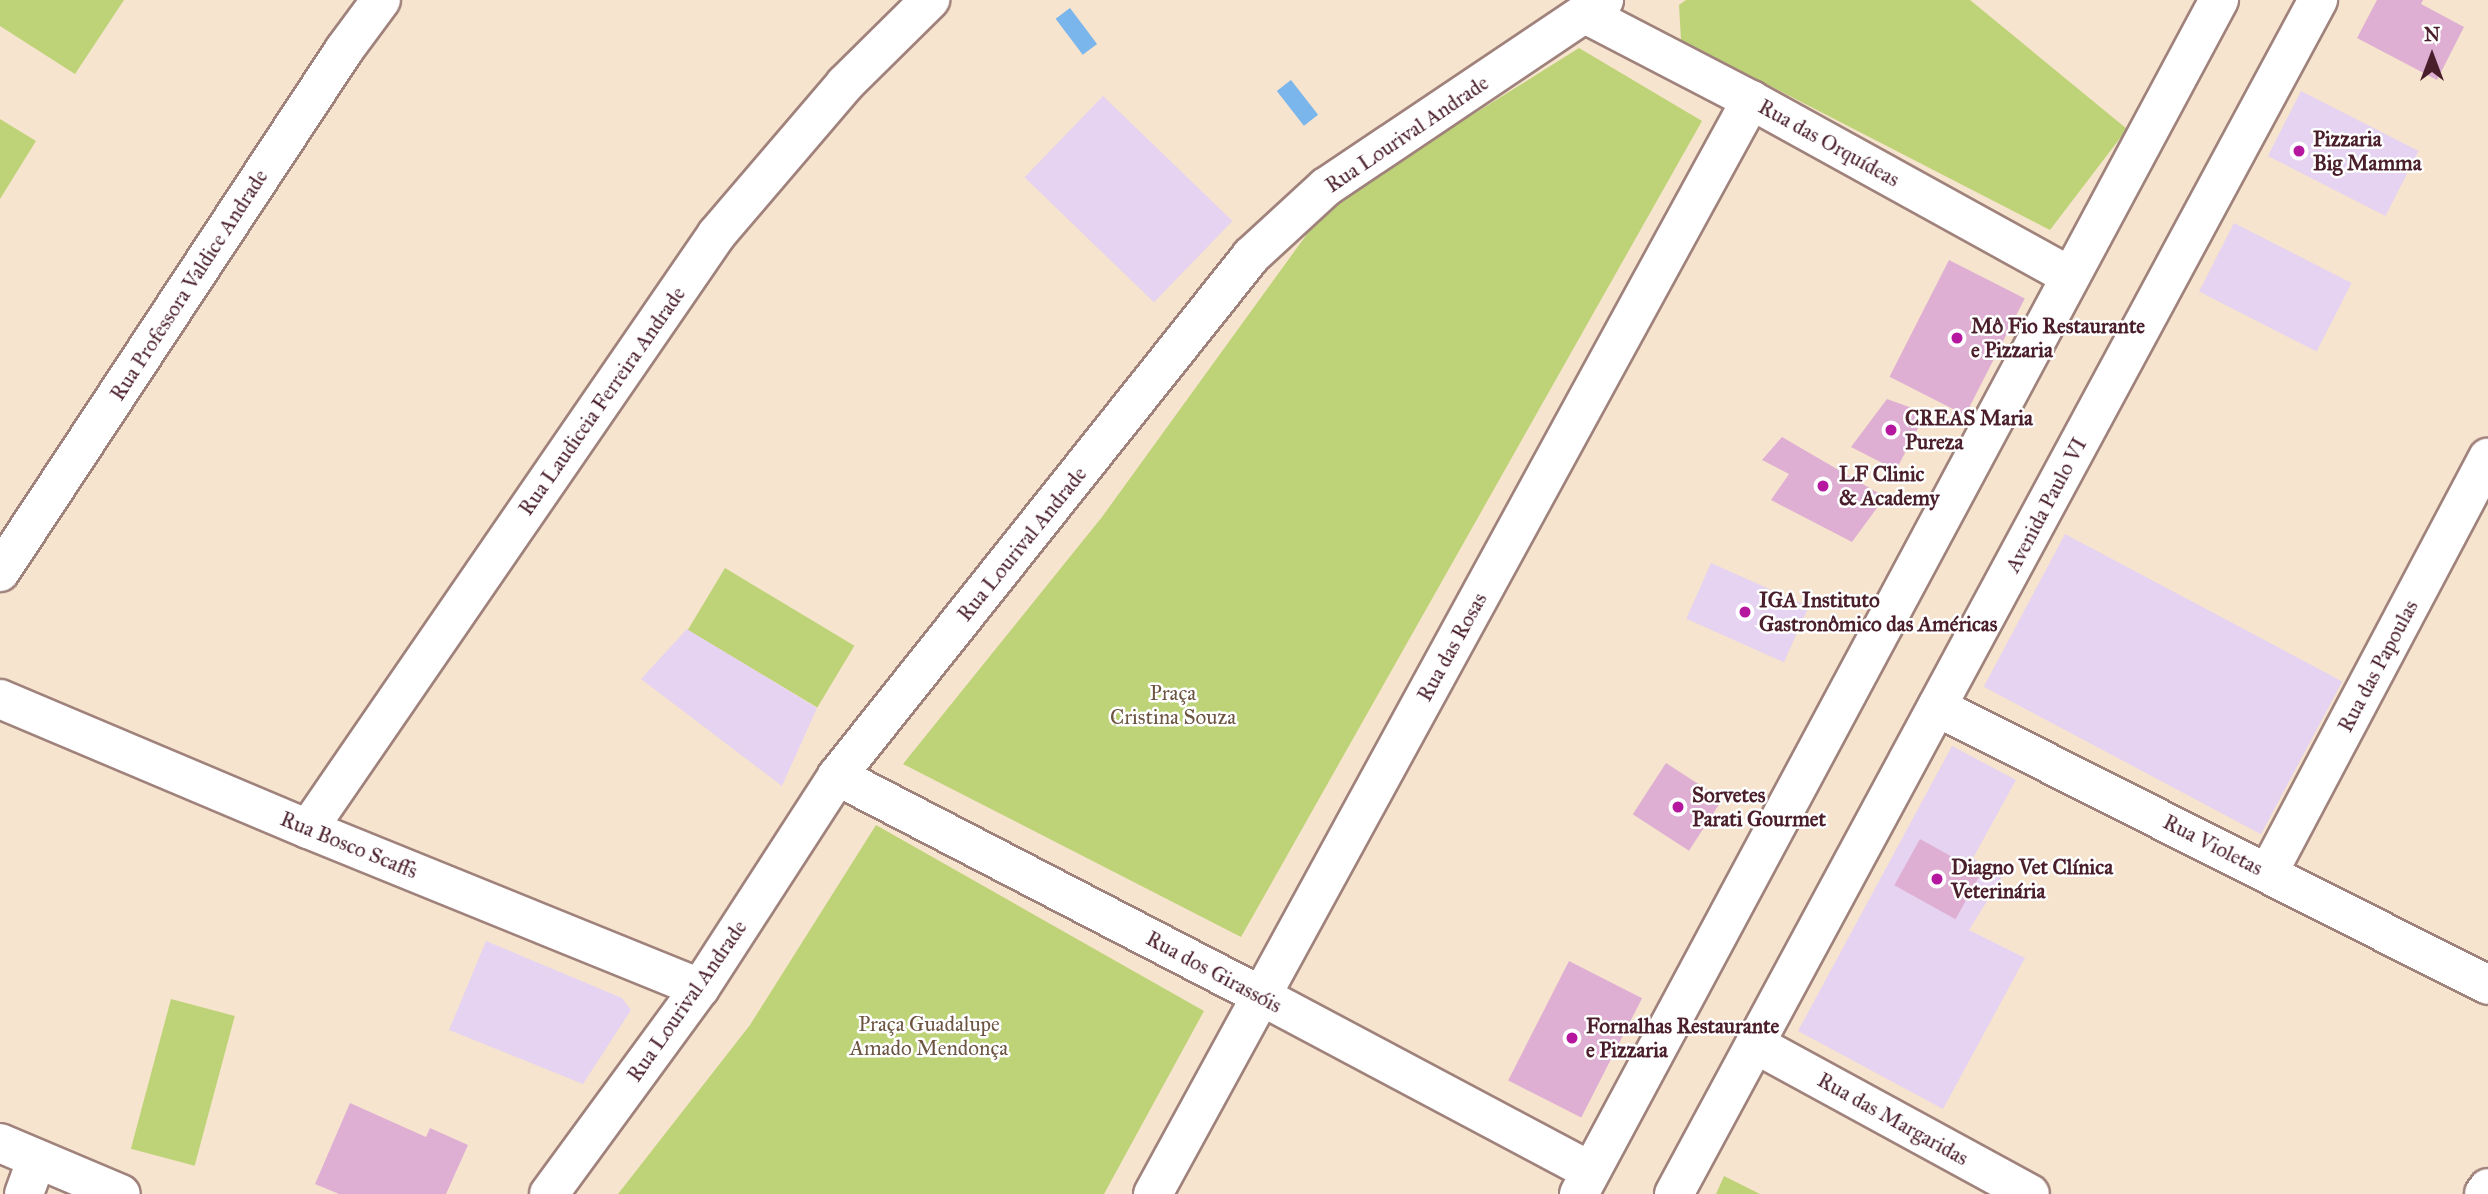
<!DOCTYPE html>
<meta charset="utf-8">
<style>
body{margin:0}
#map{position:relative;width:2488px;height:1194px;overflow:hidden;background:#f6e4ce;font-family:"IM FELL Great Primer",serif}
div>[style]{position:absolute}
.built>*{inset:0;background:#e5d3f1;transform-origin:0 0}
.green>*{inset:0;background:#bed377;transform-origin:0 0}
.water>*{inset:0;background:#7ab5eb;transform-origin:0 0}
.building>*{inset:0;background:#deafd3;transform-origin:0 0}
.roads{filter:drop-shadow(2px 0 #a0827c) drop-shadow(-2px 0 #a0827c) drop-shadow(0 2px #a0827c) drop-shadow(0 -2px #a0827c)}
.street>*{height:38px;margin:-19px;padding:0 19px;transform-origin:19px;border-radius:19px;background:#fff}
.secondary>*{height:38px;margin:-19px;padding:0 19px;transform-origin:19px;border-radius:19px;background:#fff}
.dots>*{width:19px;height:19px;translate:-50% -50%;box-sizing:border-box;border:4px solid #fff;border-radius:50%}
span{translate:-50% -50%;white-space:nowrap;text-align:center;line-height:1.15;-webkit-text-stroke:5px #fff;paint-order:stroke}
.street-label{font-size:21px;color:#4a1f2b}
.poi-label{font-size:21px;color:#4a1f2b;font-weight:700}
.left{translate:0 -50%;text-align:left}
.park-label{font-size:21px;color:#6d5542}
.north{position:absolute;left:2397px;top:21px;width:70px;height:70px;-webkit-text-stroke:5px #fff;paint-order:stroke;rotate:0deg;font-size:19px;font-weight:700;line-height:28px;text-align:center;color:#4a1f2b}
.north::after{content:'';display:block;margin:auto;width:24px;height:32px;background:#4a1f2b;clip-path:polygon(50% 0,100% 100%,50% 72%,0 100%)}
</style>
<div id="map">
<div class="built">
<i style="left:2301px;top:91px;width:132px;height:73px;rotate:27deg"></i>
<i style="left:1103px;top:96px;width:180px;height:113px;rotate:44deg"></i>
<i style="left:2234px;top:223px;width:132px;height:77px;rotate:27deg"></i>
<i style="left:2065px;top:534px;width:314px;height:173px;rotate:28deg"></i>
<i style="left:1711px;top:563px;width:107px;height:61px;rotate:24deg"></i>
<i style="clip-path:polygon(687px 629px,817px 708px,782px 786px,641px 679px)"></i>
<i style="clip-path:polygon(1952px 746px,2016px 780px,1973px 858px,2002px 877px,1969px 930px,2025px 958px,1943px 1109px,1798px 1031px)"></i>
<i style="clip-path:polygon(486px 941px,622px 998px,631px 1010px,583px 1084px,449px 1030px)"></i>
</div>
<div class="green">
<i style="clip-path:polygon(0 0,124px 0,75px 74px,0 26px)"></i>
<i style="clip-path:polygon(1686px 0,1970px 0,2127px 129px,2050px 230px,1681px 40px,1679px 5px)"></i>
<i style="clip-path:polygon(1579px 48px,1702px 121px,1241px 937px,903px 764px,1102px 517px,1328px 205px)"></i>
<i style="clip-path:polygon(0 119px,36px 141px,0 199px)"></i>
<i style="left:725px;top:568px;width:151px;height:72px;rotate:31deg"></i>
<i style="clip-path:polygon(876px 825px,1204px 1011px,1104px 1194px,618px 1194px,750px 1025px)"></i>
<i style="left:171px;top:999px;width:66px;height:155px;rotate:15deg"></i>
<i style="clip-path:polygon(1724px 1176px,1760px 1194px,1716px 1194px)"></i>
</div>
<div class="water">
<i style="left:1070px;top:8px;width:45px;height:18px;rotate:53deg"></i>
<i style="left:1291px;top:80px;width:44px;height:18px;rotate:52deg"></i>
</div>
<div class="building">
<i style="clip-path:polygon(2377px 0,2423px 0,2421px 4px,2464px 27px,2437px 80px,2357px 38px)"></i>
<i style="left:1949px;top:260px;width:85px;height:131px;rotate:27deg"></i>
<i style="clip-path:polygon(1887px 399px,1926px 413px,1896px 470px,1851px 447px)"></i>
<i style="clip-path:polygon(1782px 437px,1885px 497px,1852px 542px,1771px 500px,1789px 474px,1762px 460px)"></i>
<i style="left:1666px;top:763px;width:67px;height:61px;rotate:33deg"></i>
<i style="left:1920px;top:839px;width:70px;height:53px;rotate:29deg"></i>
<i style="left:1569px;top:961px;width:82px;height:134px;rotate:27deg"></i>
<i style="clip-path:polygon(350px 1103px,426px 1137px,430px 1128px,468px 1145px,446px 1194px,339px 1194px,315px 1184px)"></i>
</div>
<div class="roads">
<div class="street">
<i style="left:1585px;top:14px;width:187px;rotate:27.4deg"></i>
<i style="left:1751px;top:100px;width:364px;rotate:28.9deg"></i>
<i style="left:0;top:572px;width:625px;rotate:-56.61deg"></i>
<i style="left:344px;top:50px;width:62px;rotate:-53.5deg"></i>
<i style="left:0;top:699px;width:334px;rotate:22.9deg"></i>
<i style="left:308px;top:829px;width:423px;rotate:22.1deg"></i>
<i style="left:1937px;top:707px;width:617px;rotate:26.77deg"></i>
<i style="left:837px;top:776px;width:478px;rotate:27.4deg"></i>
<i style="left:1261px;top:996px;width:373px;rotate:28deg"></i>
<i style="left:308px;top:829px;width:722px;rotate:-55.5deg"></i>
<i style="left:717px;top:234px;width:197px;rotate:-49.5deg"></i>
<i style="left:845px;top:84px;width:120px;rotate:-44.7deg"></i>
<i style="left:2268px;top:873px;width:470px;rotate:-62.1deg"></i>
<i style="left:1755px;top:1044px;width:313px;rotate:28.6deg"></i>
<i style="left:0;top:1143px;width:131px;rotate:22.9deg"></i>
<i style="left:24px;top:1194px;width:37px;rotate:-70deg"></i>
<i style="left:549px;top:1194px;width:255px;rotate:-53.8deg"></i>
<i style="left:700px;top:988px;width:252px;rotate:-57.1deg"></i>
<i style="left:837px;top:776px;width:665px;rotate:-51.47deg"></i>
<i style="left:1251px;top:256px;width:102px;rotate:-42.6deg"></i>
<i style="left:1326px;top:187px;width:335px;rotate:-33.9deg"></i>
<i style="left:1153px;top:1194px;width:1247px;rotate:-61.34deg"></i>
<i style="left:2484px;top:1194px;width:7px;rotate:-56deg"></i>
</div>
<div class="secondary">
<i style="left:1579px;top:1194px;width:1355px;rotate:-61.81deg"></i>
<i style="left:1674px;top:1194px;width:1357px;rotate:-61.66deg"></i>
</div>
</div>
<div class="dots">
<i style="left:2299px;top:151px;background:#b5179e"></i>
<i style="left:1957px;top:338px;background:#b5179e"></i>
<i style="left:1891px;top:430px;background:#b5179e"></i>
<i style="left:1823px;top:486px;background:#b5179e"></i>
<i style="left:1745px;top:612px;background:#b5179e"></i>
<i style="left:1678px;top:807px;background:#b5179e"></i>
<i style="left:1937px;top:879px;background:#b5179e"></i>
<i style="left:1572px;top:1038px;background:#b5179e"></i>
</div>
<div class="street-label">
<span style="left:1407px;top:134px;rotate:-34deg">Rua Lourival Andrade</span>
<span style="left:1829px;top:143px;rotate:29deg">Rua das Orquídeas</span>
<span style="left:189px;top:285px;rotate:-57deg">Rua Professora Valdice Andrade</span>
<span style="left:602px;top:401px;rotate:-55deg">Rua Laudiceia Ferreira Andrade</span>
<span style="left:2046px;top:505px;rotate:-62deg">Avenida Paulo VI</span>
<span style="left:1022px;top:544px;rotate:-51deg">Rua Lourival Andrade</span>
<span style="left:1452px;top:647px;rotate:-61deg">Rua das Rosas</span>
<span style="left:2378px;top:666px;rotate:-62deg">Rua das Papoulas</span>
<span style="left:349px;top:845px;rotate:22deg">Rua Bosco Scaffs</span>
<span style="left:2213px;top:845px;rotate:27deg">Rua Violetas</span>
<span style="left:1214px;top:972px;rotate:28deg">Rua dos Girassóis</span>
<span style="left:687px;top:1001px;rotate:-55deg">Rua Lourival Andrade</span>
<span style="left:1893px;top:1119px;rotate:29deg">Rua das Margaridas</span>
</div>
<div class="poi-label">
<span class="left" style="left:2313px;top:151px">Pizzaria<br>Big Mamma</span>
<span class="left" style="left:1971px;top:338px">Mô Fio Restaurante<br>e Pizzaria</span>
<span class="left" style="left:1905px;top:430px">CREAS Maria<br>Pureza</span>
<span class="left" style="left:1839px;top:486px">LF Clinic<br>&amp; Academy</span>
<span class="left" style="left:1759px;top:612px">IGA Instituto<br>Gastronômico das Américas</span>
<span class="left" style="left:1692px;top:807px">Sorvetes<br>Parati Gourmet</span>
<span class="left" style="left:1951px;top:879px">Diagno Vet Clínica<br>Veterinária</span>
<span class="left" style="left:1586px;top:1038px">Fornalhas Restaurante<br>e Pizzaria</span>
</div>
<div class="park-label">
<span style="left:1173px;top:705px">Praça<br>Cristina Souza</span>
<span style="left:929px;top:1036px">Praça Guadalupe<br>Amado Mendonça</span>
</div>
<div class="north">N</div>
</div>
